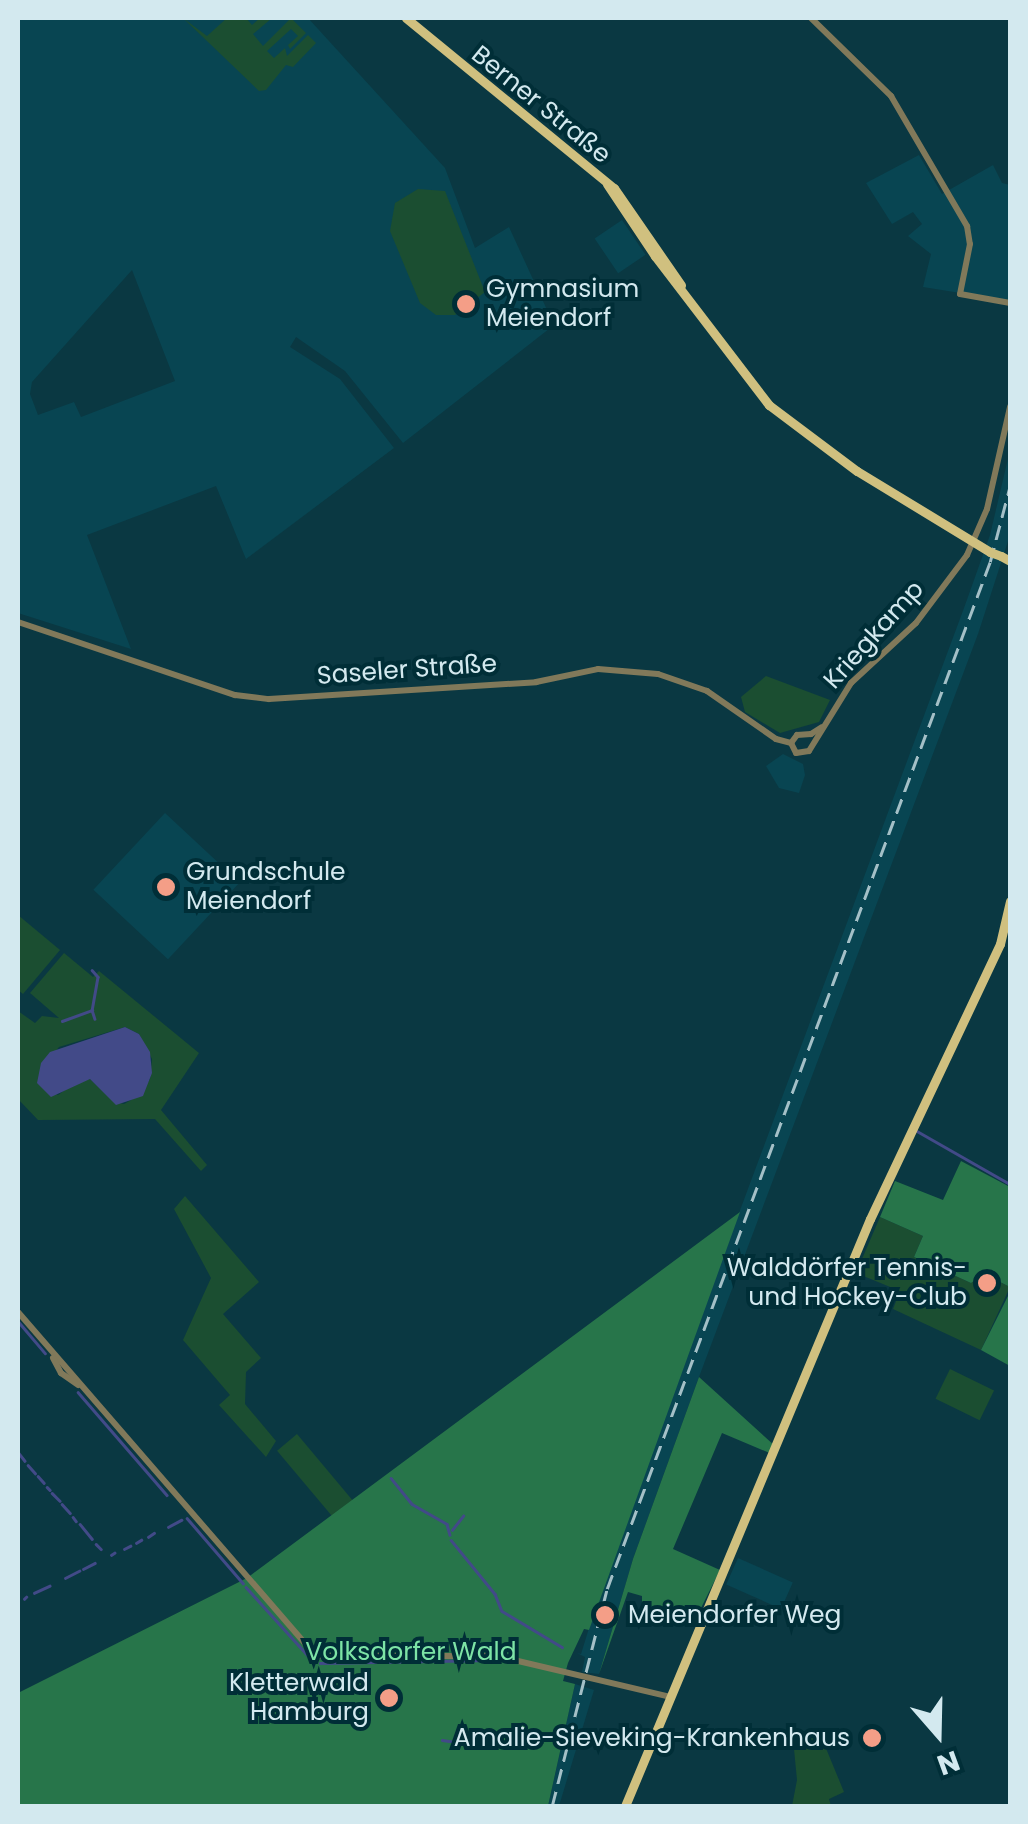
<!DOCTYPE html>
<meta charset="utf-8">
<style>
body{margin:0}
#map{position:relative;width:1028px;height:1824px;overflow:hidden;background:#0a3842;font-family:Poppins,sans-serif}
div>[style]{position:absolute}
.built>*{inset:0;background:#084552;transform-origin:0 0}
.green>*{inset:0;background:#1b4e31;transform-origin:0 0}
.forest>*{inset:0;background:#27754a}
.water>*{inset:0;background:#424a88}
.stream>*{height:2.5px;margin:-1.25px;padding:0 1.25px;transform-origin:1.25px;border-radius:1.25px;background:#424a88}
.minor>*{height:6px;margin:-3px;padding:0 3px;transform-origin:3px;border-radius:3px;background:#81795a}
.major>*{height:9px;margin:-4.5px;padding:0 4.5px;transform-origin:4.5px;border-radius:4.5px;background:#d0c07f}
.rail>*{height:2.5px;margin-top:-1.25px;transform-origin:0;background:repeating-linear-gradient(90deg,#a4c0c7 0 15px,transparent 0 23px)}
.major-bridge>*{height:9px;margin:-4.5px;padding:0 4.5px;transform-origin:4.5px;border-radius:4.5px;background:#d0c07f}
.dots>*{width:28px;height:28px;translate:-50% -50%;box-sizing:border-box;border:5px solid #002e37;border-radius:50%}
span{translate:-50% -50%;white-space:nowrap;text-align:center;line-height:1.15;-webkit-text-stroke:8px #002e37;paint-order:stroke}
.street-label{font-size:25px;color:#d3e9ef}
.poi-label{font-size:25px;color:#d3e9ef}
.left{translate:0 -50%;text-align:left}
.right{translate:-100% -50%;text-align:right}
.park-label{font-size:25px;color:#7de4a6}
.frame{position:absolute;inset:0;border:20px solid #d3e9ef;pointer-events:none}
.north{position:absolute;left:888px;top:1684px;width:100px;height:100px;-webkit-text-stroke:8px #002e37;paint-order:stroke;rotate:160deg;font-size:28px;font-weight:700;line-height:40px;text-align:center;color:#d3e9ef}
.north::after{content:'';display:block;margin:auto;width:35px;height:45px;background:#d3e9ef;clip-path:polygon(50% 0,100% 100%,50% 72%,0 100%)}
</style>
<div id="map">
<div class="built">
<i style="clip-path:polygon(evenodd,18px 18px,308px 18px,445px 168px,475px 248px,509px 227px,554px 325px,403px 443px,345px 371px,296px 337px,290px 347px,340px 379px,394px 448px,246px 559px,216px 486px,87px 535px,131px 649px,18px 613px,18px 18px,132px 270px,175px 381px,81px 417px,74px 402px,38px 415px,30px 394px,32px 382px,132px 270px)"></i>
<i style="clip-path:polygon(919px 155px,942px 194px,993px 165px,1002px 183px,1010px 185px,1010px 301px,923px 287px,931px 254px,908px 236px,922px 224px,913px 212px,892px 224px,866px 183px)"></i>
<i style="left:622px;top:220px;width:42px;height:33px;rotate:56deg"></i>
<i style="clip-path:polygon(1010px 450px,1010px 535px,978px 634px,699px 1377px,633px 1559px,599px 1674px,582px 1672px,585px 1657px,577px 1653px,581px 1654px,610px 1560px,964px 608px,990px 535px)"></i>
<i style="clip-path:polygon(783px 754px,803px 764px,805px 775px,799px 793px,779px 788px,766px 766px)"></i>
<i style="left:165px;top:813px;width:102px;height:105px;rotate:43deg"></i>
<i style="left:738px;top:1558px;width:60px;height:29px;rotate:24deg"></i>
<i style="clip-path:polygon(575px 1684px,594px 1690px,559px 1806px,548px 1806px)"></i>
</div>
<div class="green">
<i style="clip-path:polygon(183px 18px,207px 36px,227px 18px,246px 18px,252px 25px,260px 18px,272px 18px,253px 34px,263px 46px,291px 18px,306px 33px,290px 49px,288px 45px,298px 36px,291px 29px,267px 51px,274px 58px,285px 48px,287px 56px,308px 35px,316px 43px,293px 67px,286px 65px,266px 90px,259px 91px)"></i>
<i style="clip-path:polygon(418px 189px,445px 191px,485px 292px,455px 315px,436px 315px,420px 303px,390px 231px,395px 203px)"></i>
<i style="clip-path:polygon(766px 676px,830px 700px,819px 722px,780px 733px,745px 712px,741px 697px)"></i>
<i style="clip-path:polygon(18px 915px,60px 950px,23px 994px,18px 990px)"></i>
<i style="clip-path:polygon(evenodd,64px 953px,93px 977px,99px 971px,199px 1053px,161px 1110px,207px 1165px,201px 1171px,155px 1119px,38px 1120px,18px 1099px,18px 1011px,35px 1023px,42px 1016px,59px 1018px,30px 993px,64px 953px,125px 1027px,139px 1034px,152px 1059px,150px 1079px,140px 1095px,124px 1104px,114px 1102px,90px 1079px,77px 1081px,58px 1095px,39px 1084px,41px 1070px,59px 1047px,125px 1027px)"></i>
<i style="clip-path:polygon(185px 1196px,259px 1282px,223px 1314px,261px 1358px,246px 1372px,245px 1404px,276px 1441px,266px 1457px,219px 1405px,230px 1395px,183px 1340px,211px 1278px,174px 1209px)"></i>
<i style="clip-path:polygon(880px 1217px,923px 1236px,914px 1257px,971px 1283px,983px 1274px,1010px 1287px,981px 1350px,893px 1309px,900px 1291px,856px 1273px)"></i>
<i style="left:950px;top:1369px;width:49px;height:33px;rotate:26deg"></i>
<i style="left:297px;top:1434px;width:87px;height:26px;rotate:50deg"></i>
<i style="clip-path:polygon(818px 1729px,844px 1792px,829px 1799px,831px 1806px,792px 1806px,797px 1780px,794px 1749px)"></i>
</div>
<div class="forest">
<i style="clip-path:polygon(961px 1161px,1010px 1187px,1010px 1287px,984px 1274px,971px 1283px,914px 1257px,923px 1236px,880px 1217px,895px 1181px,943px 1200px)"></i>
<i style="clip-path:polygon(740px 1212px,589px 1630px,584px 1629px,568px 1663px,563px 1681px,575px 1684px,548px 1806px,18px 1806px,18px 1693px,247px 1578px)"></i>
<i style="clip-path:polygon(1010px 1292px,1010px 1366px,981px 1350px)"></i>
<i style="clip-path:polygon(699px 1377px,775px 1446px,772px 1454px,722px 1433px,673px 1549px,720px 1570px,692px 1626px,642px 1612px,642px 1596px,628px 1592px,599px 1674px,633px 1559px)"></i>
</div>
<div class="water">
<i style="clip-path:polygon(125px 1027px,139px 1034px,150px 1052px,152px 1073px,143px 1096px,116px 1105px,90px 1079px,51px 1097px,37px 1083px,41px 1063px,50px 1052px)"></i>
</div>
<div class="stream">
<i style="left:92px;top:970px;width:9px;rotate:49deg"></i>
<i style="left:98px;top:977px;width:34px;rotate:100deg"></i>
<i style="left:62px;top:1021px;width:32px;rotate:-20deg"></i>
<i style="left:92px;top:1010px;width:9px;rotate:72deg"></i>
<i style="left:917px;top:1131px;width:107px;rotate:29.7deg"></i>
<i style="left:18px;top:1321px;width:42px;rotate:49.8deg"></i>
<i style="left:78px;top:1392px;width:136px;rotate:49.2deg"></i>
<i style="left:18px;top:1452px;width:11px;rotate:52deg"></i>
<i style="left:28px;top:1465px;width:11px;rotate:49deg"></i>
<i style="left:38px;top:1476px;width:9px;rotate:49deg"></i>
<i style="left:391px;top:1478px;width:33px;rotate:51deg"></i>
<i style="left:412px;top:1504px;width:40px;rotate:29.7deg"></i>
<i style="left:447px;top:1524px;width:11px;rotate:75deg"></i>
<i style="left:47px;top:1487px;width:4px;rotate:45deg"></i>
<i style="left:52px;top:1493px;width:11px;rotate:45deg"></i>
<i style="left:62px;top:1504px;width:12px;rotate:48deg"></i>
<i style="left:73px;top:1517px;width:5px;rotate:53deg"></i>
<i style="left:187px;top:1518px;width:86px;rotate:49.3deg"></i>
<i style="left:80px;top:1524px;width:19px;rotate:51deg"></i>
<i style="left:168px;top:1527px;width:15px;rotate:-28deg"></i>
<i style="left:452px;top:1530px;width:18px;rotate:-52deg"></i>
<i style="left:148px;top:1537px;width:7px;rotate:-34deg"></i>
<i style="left:451px;top:1540px;width:70px;rotate:50.8deg"></i>
<i style="left:495px;top:1594px;width:18px;rotate:68deg"></i>
<i style="left:502px;top:1611px;width:70px;rotate:31deg"></i>
<i style="left:136px;top:1543px;width:6px;rotate:-31deg"></i>
<i style="left:96px;top:1544px;width:7px;rotate:45deg"></i>
<i style="left:124px;top:1549px;width:7px;rotate:-27deg"></i>
<i style="left:111px;top:1555px;width:4px;rotate:-34deg"></i>
<i style="left:83px;top:1569px;width:13px;rotate:-27deg"></i>
<i style="left:65px;top:1578px;width:16px;rotate:-27deg"></i>
<i style="left:246px;top:1587px;width:97px;rotate:47.9deg"></i>
<i style="left:34px;top:1593px;width:17px;rotate:-25deg"></i>
<i style="left:24px;top:1599px;width:3px;rotate:-45deg"></i>
<i style="left:18px;top:1602px;width:1px;rotate:-90deg"></i>
<i style="left:320px;top:1663px;width:171px;rotate:-1deg"></i>
<i style="left:442px;top:1740px;width:22px;rotate:8deg"></i>
</div>
<div class="minor">
<i style="left:811px;top:18px;width:112px;rotate:44.3deg"></i>
<i style="left:891px;top:96px;width:151px;rotate:59.7deg"></i>
<i style="left:967px;top:226px;width:18px;rotate:81deg"></i>
<i style="left:970px;top:244px;width:51px;rotate:101.3deg"></i>
<i style="left:960px;top:294px;width:51px;rotate:10.2deg"></i>
<i style="left:18px;top:622px;width:229px;rotate:18.6deg"></i>
<i style="left:235px;top:695px;width:34px;rotate:7deg"></i>
<i style="left:269px;top:699px;width:268px;rotate:-3.6deg"></i>
<i style="left:536px;top:682px;width:63px;rotate:-11.8deg"></i>
<i style="left:598px;top:669px;width:60px;rotate:4.8deg"></i>
<i style="left:658px;top:674px;width:52px;rotate:19.1deg"></i>
<i style="left:707px;top:691px;width:84px;rotate:34.8deg"></i>
<i style="left:776px;top:739px;width:16px;rotate:15deg"></i>
<i style="left:791px;top:743px;width:11px;rotate:63deg"></i>
<i style="left:796px;top:753px;width:13px;rotate:-9deg"></i>
<i style="left:809px;top:751px;width:80px;rotate:-58.3deg"></i>
<i style="left:851px;top:683px;width:88px;rotate:-42.7deg"></i>
<i style="left:916px;top:623px;width:85px;rotate:-53.1deg"></i>
<i style="left:967px;top:555px;width:50px;rotate:-66.5deg"></i>
<i style="left:987px;top:509px;width:105px;rotate:-77.3deg"></i>
<i style="left:791px;top:743px;width:10px;rotate:-53deg"></i>
<i style="left:797px;top:735px;width:14px;rotate:-4deg"></i>
<i style="left:811px;top:734px;width:13px;rotate:-32deg"></i>
<i style="left:18px;top:1312px;width:455px;rotate:49.1deg"></i>
<i style="left:316px;top:1656px;width:181px"></i>
<i style="left:497px;top:1656px;width:179px;rotate:13.3deg"></i>
<i style="left:53px;top:1358px;width:17px;rotate:62deg"></i>
<i style="left:61px;top:1373px;width:21px;rotate:35deg"></i>
</div>
<div class="major">
<i style="left:406px;top:18px;width:269px;rotate:39.3deg"></i>
<i style="left:614px;top:188px;width:118px;rotate:55.4deg"></i>
<i style="left:607px;top:184px;width:87px;rotate:56.3deg"></i>
<i style="left:655px;top:256px;width:188px;rotate:52.6deg"></i>
<i style="left:769px;top:405px;width:110px;rotate:36.9deg"></i>
<i style="left:857px;top:471px;width:156px;rotate:31.3deg"></i>
<i style="left:1001px;top:556px;width:10px;rotate:29deg"></i>
<i style="left:625px;top:1806px;width:636px;rotate:-67.35deg"></i>
<i style="left:870px;top:1219px;width:304px;rotate:-64.7deg"></i>
<i style="left:1000px;top:944px;width:44px;rotate:-76.9deg"></i>
</div>
<div class="rail">
<i style="left:552px;top:1806px;width:224px;rotate:-75.8deg"></i>
<i style="left:607px;top:1589px;width:1096px;rotate:-69.55deg"></i>
<i style="left:990px;top:562px;width:79px;rotate:-75.3deg"></i>
</div>
<div class="major-bridge">
<i style="left:990px;top:552px;width:12px;rotate:20deg"></i>
</div>
<div class="dots">
<i style="left:466px;top:304px;background:#f49e87"></i>
<i style="left:166px;top:887px;background:#f49e87"></i>
<i style="left:987px;top:1283px;background:#f49e87"></i>
<i style="left:605px;top:1615px;background:#f49e87"></i>
<i style="left:389px;top:1698px;background:#f49e87"></i>
<i style="left:872px;top:1738px;background:#f49e87"></i>
</div>
<div class="street-label">
<span style="left:541px;top:105px;rotate:39deg">Berner Straße</span>
<span style="left:874px;top:635px;rotate:-48deg">Kriegkamp</span>
<span style="left:407px;top:670px;rotate:-4deg">Saseler Straße</span>
</div>
<div class="poi-label">
<span class="left" style="left:486px;top:304px">Gymnasium<br>Meiendorf</span>
<span class="left" style="left:186px;top:887px">Grundschule<br>Meiendorf</span>
<span class="right" style="left:967px;top:1283px">Walddörfer Tennis-<br>und Hockey-Club</span>
<span class="left" style="left:628px;top:1615px">Meiendorfer Weg</span>
<span class="right" style="left:369px;top:1698px">Kletterwald<br>Hamburg</span>
<span class="right" style="left:850px;top:1738px">Amalie-Sieveking-Krankenhaus</span>
</div>
<div class="park-label">
<span style="left:411px;top:1652px">Volksdorfer Wald</span>
</div>
<div class="frame"></div>
<div class="north">N</div>
</div>
